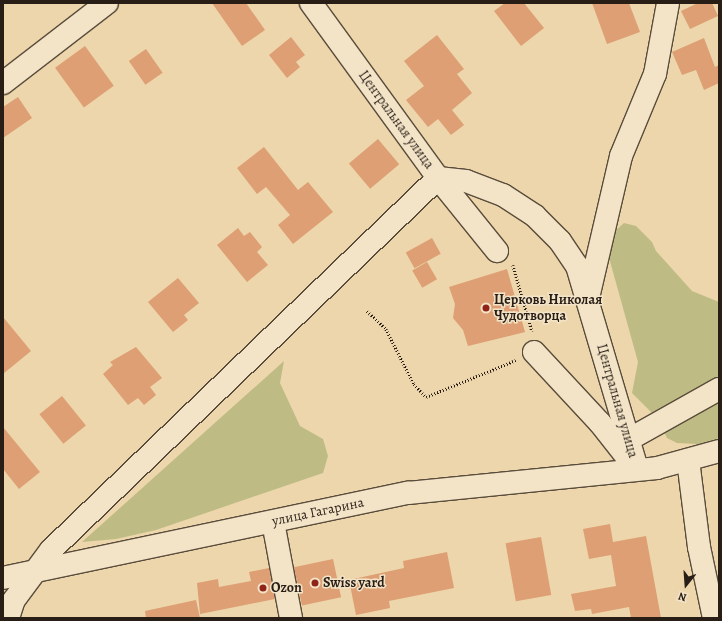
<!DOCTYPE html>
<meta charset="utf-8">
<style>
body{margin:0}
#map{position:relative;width:722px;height:621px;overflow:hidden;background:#edd6ab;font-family:Alegreya,serif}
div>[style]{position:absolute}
.green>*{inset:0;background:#bebc84}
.building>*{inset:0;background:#dd9f73;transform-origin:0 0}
.path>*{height:2.5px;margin-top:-1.25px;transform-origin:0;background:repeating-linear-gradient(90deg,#281e16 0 1px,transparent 0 3px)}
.roads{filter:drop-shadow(1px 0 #594c3b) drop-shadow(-1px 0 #594c3b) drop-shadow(0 1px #594c3b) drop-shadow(0 -1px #594c3b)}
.minor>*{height:22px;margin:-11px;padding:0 11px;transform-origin:11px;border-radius:11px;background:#f3e4c8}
.dots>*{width:11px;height:11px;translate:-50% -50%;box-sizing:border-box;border:2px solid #f3e4c8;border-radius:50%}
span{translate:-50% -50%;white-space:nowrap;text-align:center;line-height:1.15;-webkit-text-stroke:3px #f3e4c8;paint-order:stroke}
.street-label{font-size:14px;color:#281e16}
.poi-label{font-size:14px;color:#281e16;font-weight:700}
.left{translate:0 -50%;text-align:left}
.frame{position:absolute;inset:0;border:4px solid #281e16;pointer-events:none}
.north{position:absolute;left:666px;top:565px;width:40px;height:40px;-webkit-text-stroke:3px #f3e4c8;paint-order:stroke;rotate:197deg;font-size:11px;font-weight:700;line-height:16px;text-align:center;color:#281e16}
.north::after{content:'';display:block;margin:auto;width:14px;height:18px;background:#281e16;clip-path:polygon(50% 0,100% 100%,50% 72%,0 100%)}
</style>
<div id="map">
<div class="green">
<i style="clip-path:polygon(624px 223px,636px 226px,652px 242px,656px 251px,692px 291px,719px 302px,719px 438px,698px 444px,677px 443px,667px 438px,657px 418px,632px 393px,638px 362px,608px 254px,615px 231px)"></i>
<i style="clip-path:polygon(284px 361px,280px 383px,300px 426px,323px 439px,328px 456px,323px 473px,156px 530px,116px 539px,82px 542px)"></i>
</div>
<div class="building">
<i style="clip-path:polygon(212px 3px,246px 3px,265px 30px,242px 46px)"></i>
<i style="clip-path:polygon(505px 3px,524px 3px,544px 28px,521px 46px,494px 11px)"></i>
<i style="clip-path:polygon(592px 3px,629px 3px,640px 32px,607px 44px)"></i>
<i style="clip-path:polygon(698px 3px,712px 3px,718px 16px,690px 29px,681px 11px)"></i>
<i style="clip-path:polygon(437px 35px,464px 69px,457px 74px,472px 93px,452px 110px,464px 125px,451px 135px,438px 119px,428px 127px,406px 100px,424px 86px,404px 61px)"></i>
<i style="clip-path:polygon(291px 37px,305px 55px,296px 62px,300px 67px,287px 78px,269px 55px)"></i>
<i style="clip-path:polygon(704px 38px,715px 67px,719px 65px,719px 83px,704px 90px,696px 70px,682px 75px,672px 52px)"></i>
<i style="left:85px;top:46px;width:49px;height:37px;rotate:54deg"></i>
<i style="left:146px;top:49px;width:29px;height:21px;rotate:55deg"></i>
<i style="clip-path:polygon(18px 97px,32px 118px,3px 138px,3px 107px)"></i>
<i style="left:378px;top:139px;width:33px;height:38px;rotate:50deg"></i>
<i style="clip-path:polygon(264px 147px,298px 190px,308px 182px,333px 212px,293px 244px,278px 225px,290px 215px,266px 187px,257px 194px,237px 168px)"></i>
<i style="clip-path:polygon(238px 228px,244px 236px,250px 232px,262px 247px,257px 252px,268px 265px,247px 282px,217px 245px)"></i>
<i style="left:432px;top:238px;width:18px;height:30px;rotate:61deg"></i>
<i style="left:427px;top:262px;width:20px;height:17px;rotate:60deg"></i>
<i style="clip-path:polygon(507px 269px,525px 332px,468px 346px,463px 330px,453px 318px,455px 304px,449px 287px)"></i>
<i style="clip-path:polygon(178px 278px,199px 303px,184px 315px,188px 320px,173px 332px,148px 302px)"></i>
<i style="clip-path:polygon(3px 317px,31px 351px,3px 374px)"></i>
<i style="clip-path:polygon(136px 347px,162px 378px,150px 387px,156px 395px,144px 405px,138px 398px,128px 405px,103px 374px,113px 365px,110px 362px)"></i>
<i style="left:62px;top:396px;width:38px;height:29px;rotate:51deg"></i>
<i style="clip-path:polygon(3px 427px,40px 472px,19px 489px,3px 469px)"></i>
<i style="clip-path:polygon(610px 524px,613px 542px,646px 536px,661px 618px,631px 618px,629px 607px,592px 614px,591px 609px,575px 611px,571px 594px,616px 586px,611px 555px,589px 559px,583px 529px)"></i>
<i style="left:541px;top:537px;width:59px;height:36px;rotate:80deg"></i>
<i style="clip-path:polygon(447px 552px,454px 588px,389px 601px,390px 608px,356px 615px,349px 580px,404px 568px,403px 561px)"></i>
<i style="left:333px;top:559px;width:39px;height:40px;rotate:78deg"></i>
<i style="clip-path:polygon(269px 568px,275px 599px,200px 614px,197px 583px,218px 579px,219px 587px,251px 581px,249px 572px)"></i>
<i style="clip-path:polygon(196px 600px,200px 618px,146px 618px,145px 611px)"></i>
</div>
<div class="path">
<i style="left:513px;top:265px;width:69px;rotate:73.9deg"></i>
<i style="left:367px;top:311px;width:26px;rotate:43deg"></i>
<i style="left:386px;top:329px;width:62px;rotate:63deg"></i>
<i style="left:414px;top:384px;width:18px;rotate:47deg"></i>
<i style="left:426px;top:397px;width:97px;rotate:-22.3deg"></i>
</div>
<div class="roads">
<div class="minor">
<i style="left:311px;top:3px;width:216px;rotate:54deg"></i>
<i style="left:438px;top:178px;width:94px;rotate:51.1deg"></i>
<i style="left:3px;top:83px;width:131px;rotate:-37.6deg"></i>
<i style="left:438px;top:178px;width:28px;rotate:6deg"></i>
<i style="left:466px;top:181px;width:40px;rotate:21deg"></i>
<i style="left:503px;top:195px;width:38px;rotate:33deg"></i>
<i style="left:535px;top:216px;width:35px;rotate:45deg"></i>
<i style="left:560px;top:241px;width:30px;rotate:56deg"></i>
<i style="left:577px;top:266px;width:212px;rotate:73.5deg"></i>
<i style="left:588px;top:298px;width:146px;rotate:-76.9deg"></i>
<i style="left:621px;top:156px;width:89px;rotate:-67.5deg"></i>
<i style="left:655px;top:74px;width:72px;rotate:-79.6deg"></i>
<i style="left:534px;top:352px;width:97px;rotate:47.1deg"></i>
<i style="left:600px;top:423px;width:48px;rotate:51.7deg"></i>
<i style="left:628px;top:440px;width:104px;rotate:-29.3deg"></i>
<i style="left:688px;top:460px;width:88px;rotate:82.8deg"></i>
<i style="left:699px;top:547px;width:73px;rotate:78.1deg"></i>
<i style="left:273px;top:522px;width:98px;rotate:79.4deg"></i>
<i style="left:3px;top:578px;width:414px;rotate:-11.9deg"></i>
<i style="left:408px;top:493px;width:250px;rotate:-5.7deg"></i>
<i style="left:657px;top:468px;width:64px;rotate:-15.3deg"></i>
<i style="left:8px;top:618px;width:19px;rotate:-72deg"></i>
<i style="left:14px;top:600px;width:62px;rotate:-53.5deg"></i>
<i style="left:51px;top:550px;width:537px;rotate:-43.87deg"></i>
</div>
</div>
<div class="dots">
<i style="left:486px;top:308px;background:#8f2418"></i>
<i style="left:315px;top:583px;background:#8f2418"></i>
<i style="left:263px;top:588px;background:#8f2418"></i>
</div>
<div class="street-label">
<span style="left:396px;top:120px;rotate:54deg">Центральная улица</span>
<span style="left:617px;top:401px;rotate:74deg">Центральная улица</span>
<span style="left:318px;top:512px;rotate:-12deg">улица Гагарина</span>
</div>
<div class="poi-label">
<span class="left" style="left:494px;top:308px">Церковь Николая<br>Чудотворца</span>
<span class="left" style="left:323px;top:583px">Swiss yard</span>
<span class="left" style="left:271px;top:588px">Ozon</span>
</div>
<div class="frame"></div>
<div class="north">N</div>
</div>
